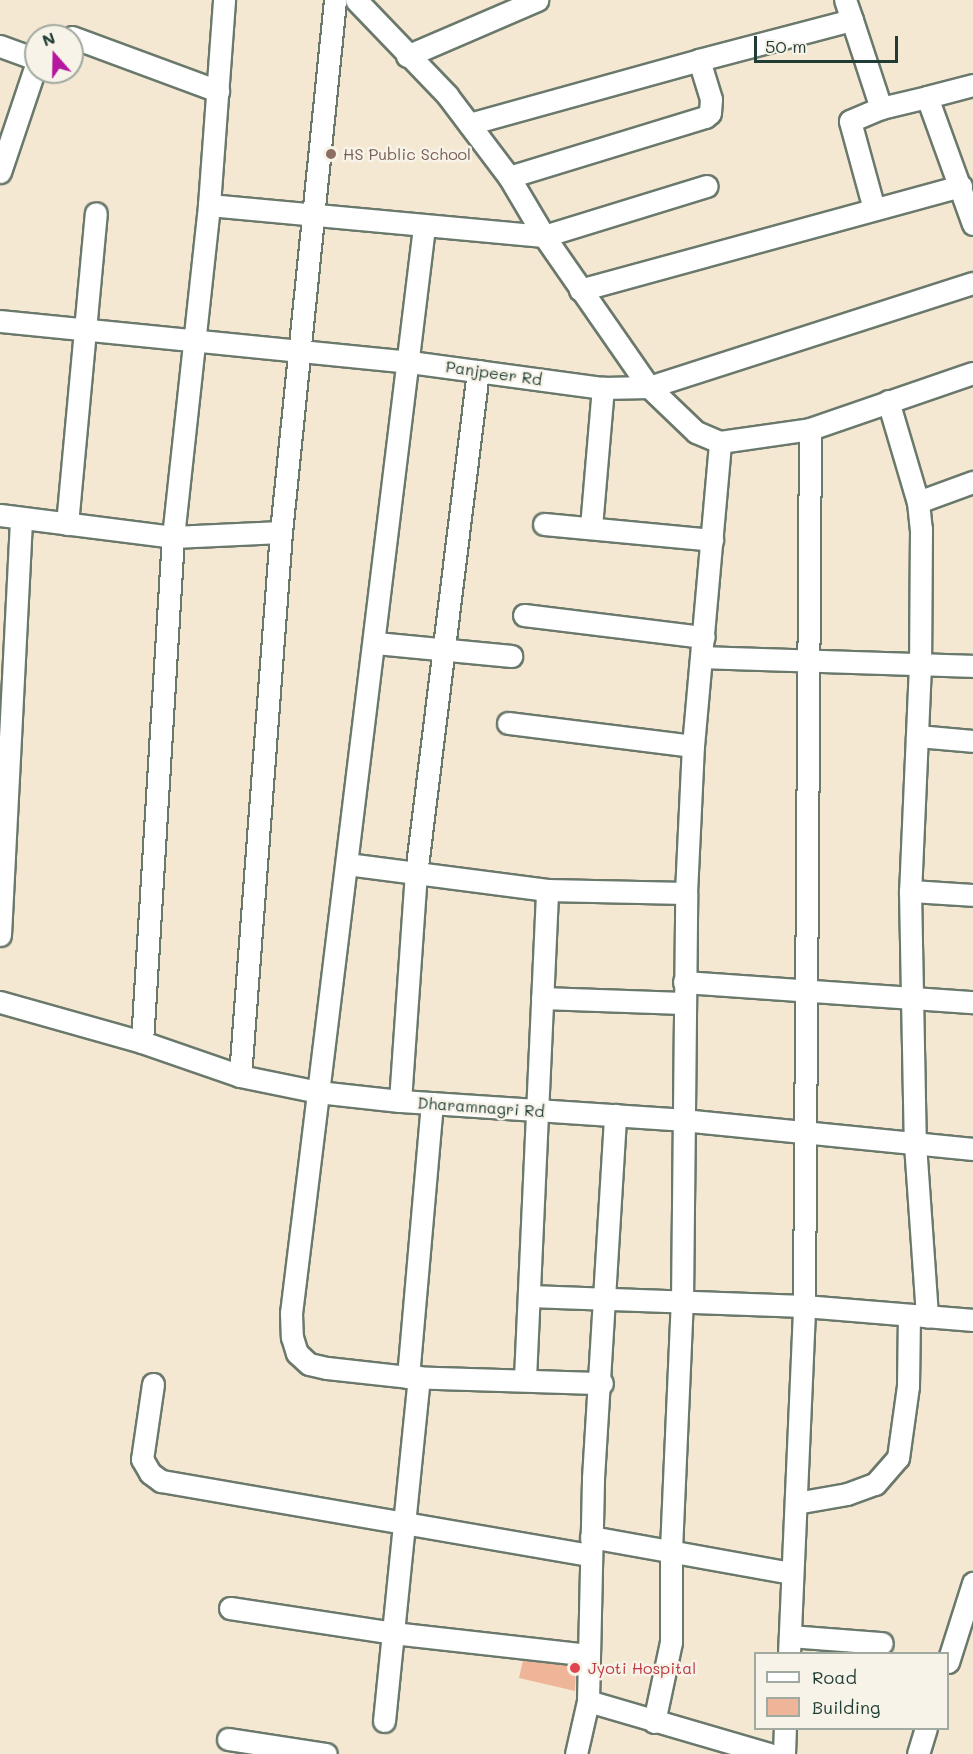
<!DOCTYPE html>
<style>
body{margin:0}
#map{position:relative;width:973px;height:1754px;overflow:hidden;background:#f5e8d3;font-family:Mali,sans-serif}
div>[style]{position:absolute}
.building>*{inset:0;background:#eeb599}
.roads{filter:drop-shadow(2px 0 #6a796c) drop-shadow(-2px 0 #6a796c) drop-shadow(0 2px #6a796c) drop-shadow(0 -2px #6a796c)}
.minor>*{height:21px;margin:-10.5px;padding:0 10.5px;transform-origin:10.5px;border-radius:10.5px;background:#fff}
.dots>*{width:16px;height:16px;translate:-50% -50%;box-sizing:border-box;border:3px solid #f7f3e8;border-radius:50%}
span{translate:-50% -50%;white-space:nowrap;text-align:center;line-height:1.15;-webkit-text-stroke:5px #f7f3e8;paint-order:stroke}
.education-label{font-size:16px;color:#785e54}
.left{translate:0 -50%;text-align:left}
.street-label{font-size:16px;color:#1f3d34}
.health-label{font-size:16px;color:#be3a42}
.legend{position:absolute;left:754px;top:1652px;width:195px;height:78px;box-sizing:border-box;background:#f7f3e8;border:2px solid #a1aaa0;margin:0;padding:8px 10px;list-style:none;font-size:18px;color:#1f3d34}
.legend li{display:flex;align-items:center;gap:12px;height:30px}
.legend b{width:30px;border:2px solid #a1aaa0}
.north{position:absolute;left:24px;top:24px;width:60px;height:60px;box-sizing:border-box;background:#f7f3e8;border:2px solid #a1aaa0;border-radius:50%;rotate:340deg;font-size:16px;font-weight:700;line-height:24px;text-align:center;color:#1f3d34}
.north::after{content:'';display:block;margin:auto;width:21px;height:27px;background:#b5179e;clip-path:polygon(50% 0,100% 100%,50% 72%,0 100%)}
.scale{position:absolute;left:754px;top:36px;width:144px;height:27px;box-sizing:border-box;border:3px solid #1f3d34;border-top:0;padding-left:8px;font-size:18px;line-height:21px;white-space:nowrap;color:#1f3d34;-webkit-text-stroke:4px #f7f3e8;paint-order:stroke}
</style>
<div id="map">
<div class="building">
<i style="clip-path:polygon(523px 1660px,576px 1666px,575px 1691px,519px 1678px)"></i>
</div>
<div class="roads">
<div class="minor">
<i style="left:356px;top:0;width:132px;rotate:46.2deg"></i>
<i style="left:447px;top:95px;width:103px;rotate:52.9deg"></i>
<i style="left:509px;top:177px;width:69px;rotate:59.3deg"></i>
<i style="left:544px;top:236px;width:184px;rotate:55.2deg"></i>
<i style="left:649px;top:387px;width:65px;rotate:43.8deg"></i>
<i style="left:696px;top:432px;width:26px;rotate:23deg"></i>
<i style="left:720px;top:442px;width:91px;rotate:-8.2deg"></i>
<i style="left:810px;top:429px;width:172px;rotate:-19deg"></i>
<i style="left:852px;top:20px;width:93px;rotate:71.8deg"></i>
<i style="left:72px;top:37px;width:156px;rotate:20.3deg"></i>
<i style="left:0;top:46px;width:38px;rotate:20deg"></i>
<i style="left:407px;top:56px;width:142px;rotate:-23.3deg"></i>
<i style="left:927px;top:97px;width:48px;rotate:-14.6deg"></i>
<i style="left:469px;top:124px;width:239px;rotate:-15.5deg"></i>
<i style="left:0;top:172px;width:113px;rotate:-71.4deg"></i>
<i style="left:509px;top:177px;width:205px;rotate:-17deg"></i>
<i style="left:705px;top:117px;width:6px;rotate:-39deg"></i>
<i style="left:710px;top:113px;width:14px;rotate:-86deg"></i>
<i style="left:711px;top:99px;width:41px;rotate:-107.1deg"></i>
<i style="left:699px;top:60px;width:158px;rotate:-14.7deg"></i>
<i style="left:852px;top:20px;width:21px;rotate:-109deg"></i>
<i style="left:209px;top:205px;width:336px;rotate:5.3deg"></i>
<i style="left:544px;top:236px;width:170px;rotate:-17.1deg"></i>
<i style="left:874px;top:209px;width:91px;rotate:-105.3deg"></i>
<i style="left:850px;top:121px;width:34px;rotate:-23deg"></i>
<i style="left:881px;top:108px;width:47px;rotate:-13.4deg"></i>
<i style="left:927px;top:97px;width:135px;rotate:70.1deg"></i>
<i style="left:424px;top:227px;width:1094px;rotate:96.98deg"></i>
<i style="left:291px;top:1313px;width:24px;rotate:88deg"></i>
<i style="left:292px;top:1337px;width:17px;rotate:73deg"></i>
<i style="left:297px;top:1353px;width:16px;rotate:43deg"></i>
<i style="left:309px;top:1364px;width:18px;rotate:13deg"></i>
<i style="left:327px;top:1368px;width:81px;rotate:6.3deg"></i>
<i style="left:408px;top:1377px;width:194px;rotate:1.8deg"></i>
<i style="left:580px;top:290px;width:395px;rotate:-15.3deg"></i>
<i style="left:0;top:321px;width:412px;rotate:5.7deg"></i>
<i style="left:410px;top:362px;width:195px;rotate:7.7deg"></i>
<i style="left:603px;top:388px;width:46px;rotate:-1.2deg"></i>
<i style="left:649px;top:387px;width:340px;rotate:-17.8deg"></i>
<i style="left:888px;top:401px;width:105px;rotate:73.5deg"></i>
<i style="left:918px;top:502px;width:27px;rotate:84deg"></i>
<i style="left:921px;top:529px;width:136px;rotate:90.4deg"></i>
<i style="left:920px;top:665px;width:226px;rotate:92.5deg"></i>
<i style="left:910px;top:891px;width:253px;rotate:88.9deg"></i>
<i style="left:915px;top:1144px;width:173px;rotate:86deg"></i>
<i style="left:918px;top:502px;width:59px;rotate:-20deg"></i>
<i style="left:0;top:515px;width:174px;rotate:7.2deg"></i>
<i style="left:173px;top:537px;width:108px;rotate:-2.7deg"></i>
<i style="left:67px;top:524px;width:312px;rotate:-84.7deg"></i>
<i style="left:544px;top:524px;width:169px;rotate:5.4deg"></i>
<i style="left:591px;top:527px;width:140px;rotate:-85.1deg"></i>
<i style="left:524px;top:615px;width:181px;rotate:7deg"></i>
<i style="left:376px;top:643px;width:136px;rotate:5.5deg"></i>
<i style="left:702px;top:657px;width:271px;rotate:1.9deg"></i>
<i style="left:508px;top:723px;width:186px;rotate:7.1deg"></i>
<i style="left:917px;top:736px;width:56px;rotate:5.1deg"></i>
<i style="left:347px;top:864px;width:202px;rotate:7.4deg"></i>
<i style="left:547px;top:890px;width:139px;rotate:1.2deg"></i>
<i style="left:910px;top:891px;width:63px;rotate:3.6deg"></i>
<i style="left:0;top:935px;width:417px;rotate:-87.1deg"></i>
<i style="left:684px;top:982px;width:290px;rotate:4deg"></i>
<i style="left:542px;top:998px;width:141px;rotate:2deg"></i>
<i style="left:0;top:1002px;width:148px;rotate:15.7deg"></i>
<i style="left:142px;top:1042px;width:104px;rotate:19.1deg"></i>
<i style="left:240px;top:1076px;width:80px;rotate:11.6deg"></i>
<i style="left:318px;top:1092px;width:82px;rotate:6.3deg"></i>
<i style="left:400px;top:1101px;width:284px;rotate:3.8deg"></i>
<i style="left:683px;top:1120px;width:291px;rotate:5.7deg"></i>
<i style="left:142px;top:1042px;width:506px;rotate:-86.49deg"></i>
<i style="left:173px;top:537px;width:334px;rotate:-83.8deg"></i>
<i style="left:209px;top:205px;width:206px;rotate:-85.8deg"></i>
<i style="left:240px;top:1076px;width:546px;rotate:-85.69deg"></i>
<i style="left:281px;top:532px;width:535px;rotate:-84.2deg"></i>
<i style="left:400px;top:1101px;width:228px;rotate:-86deg"></i>
<i style="left:416px;top:874px;width:507px;rotate:-82.97deg"></i>
<i style="left:529px;top:1296px;width:275px;rotate:2.1deg"></i>
<i style="left:804px;top:1306px;width:170px;rotate:4.7deg"></i>
<i style="left:408px;top:1377px;width:275px;rotate:-85deg"></i>
<i style="left:525px;top:1378px;width:488px;rotate:-87.4deg"></i>
<i style="left:153px;top:1384px;width:76px;rotate:98.3deg"></i>
<i style="left:142px;top:1459px;width:16px;rotate:60deg"></i>
<i style="left:150px;top:1473px;width:14px;rotate:36deg"></i>
<i style="left:161px;top:1481px;width:435px;rotate:9.8deg"></i>
<i style="left:796px;top:1503px;width:52px;rotate:-10deg"></i>
<i style="left:847px;top:1494px;width:30px;rotate:-20deg"></i>
<i style="left:875px;top:1484px;width:35px;rotate:-49deg"></i>
<i style="left:898px;top:1458px;width:73px;rotate:-82.1deg"></i>
<i style="left:908px;top:1386px;width:71px;rotate:-89.2deg"></i>
<i style="left:591px;top:1537px;width:204px;rotate:10.2deg"></i>
<i style="left:230px;top:1608px;width:165px;rotate:8.7deg"></i>
<i style="left:393px;top:1633px;width:196px;rotate:6.4deg"></i>
<i style="left:790px;top:1636px;width:92px;rotate:4.4deg"></i>
<i style="left:789px;top:1654px;width:348px;rotate:-87.5deg"></i>
<i style="left:804px;top:1306px;width:877px;rotate:-89.61deg"></i>
<i style="left:948px;top:1662px;width:83px;rotate:-72.4deg"></i>
<i style="left:588px;top:1701px;width:189px;rotate:16.3deg"></i>
<i style="left:384px;top:1721px;width:346px;rotate:-84.2deg"></i>
<i style="left:654px;top:1722px;width:82px;rotate:-78deg"></i>
<i style="left:671px;top:1642px;width:92px;rotate:-90deg"></i>
<i style="left:671px;top:1550px;width:248px;rotate:-87.5deg"></i>
<i style="left:682px;top:1302px;width:409px;rotate:-89.4deg"></i>
<i style="left:686px;top:893px;width:147px;rotate:-87.3deg"></i>
<i style="left:693px;top:746px;width:305px;rotate:-84.9deg"></i>
<i style="left:228px;top:1739px;width:99px;rotate:8.7deg"></i>
<i style="left:576px;top:1754px;width:54px;rotate:-77.2deg"></i>
<i style="left:588px;top:1701px;width:223px;rotate:-88.7deg"></i>
<i style="left:593px;top:1478px;width:364px;rotate:-86.5deg"></i>
<i style="left:784px;top:1754px;width:26px;rotate:-88deg"></i>
<i style="left:918px;top:1754px;width:27px;rotate:-73deg"></i>
</div>
</div>
<div class="dots">
<i style="left:331px;top:154px;background:#8d6e63"></i>
<i style="left:575px;top:1668px;background:#e0444e"></i>
</div>
<div class="education-label">
<span class="left" style="left:343px;top:154px">HS Public School</span>
</div>
<div class="street-label">
<span style="left:494px;top:373px;rotate:8deg">Panjpeer Rd</span>
<span style="left:481px;top:1107px;rotate:4deg">Dharamnagri Rd</span>
</div>
<div class="health-label">
<span class="left" style="left:588px;top:1668px">Jyoti Hospital</span>
</div>
<ul class="legend">
<li><b style="height:8px;background:#fff"></b>Road</li>
<li><b style="height:16px;background:#eeb599"></b>Building</li>
</ul>
<div class="north">N</div>
<div class="scale">50 m</div>
</div>
